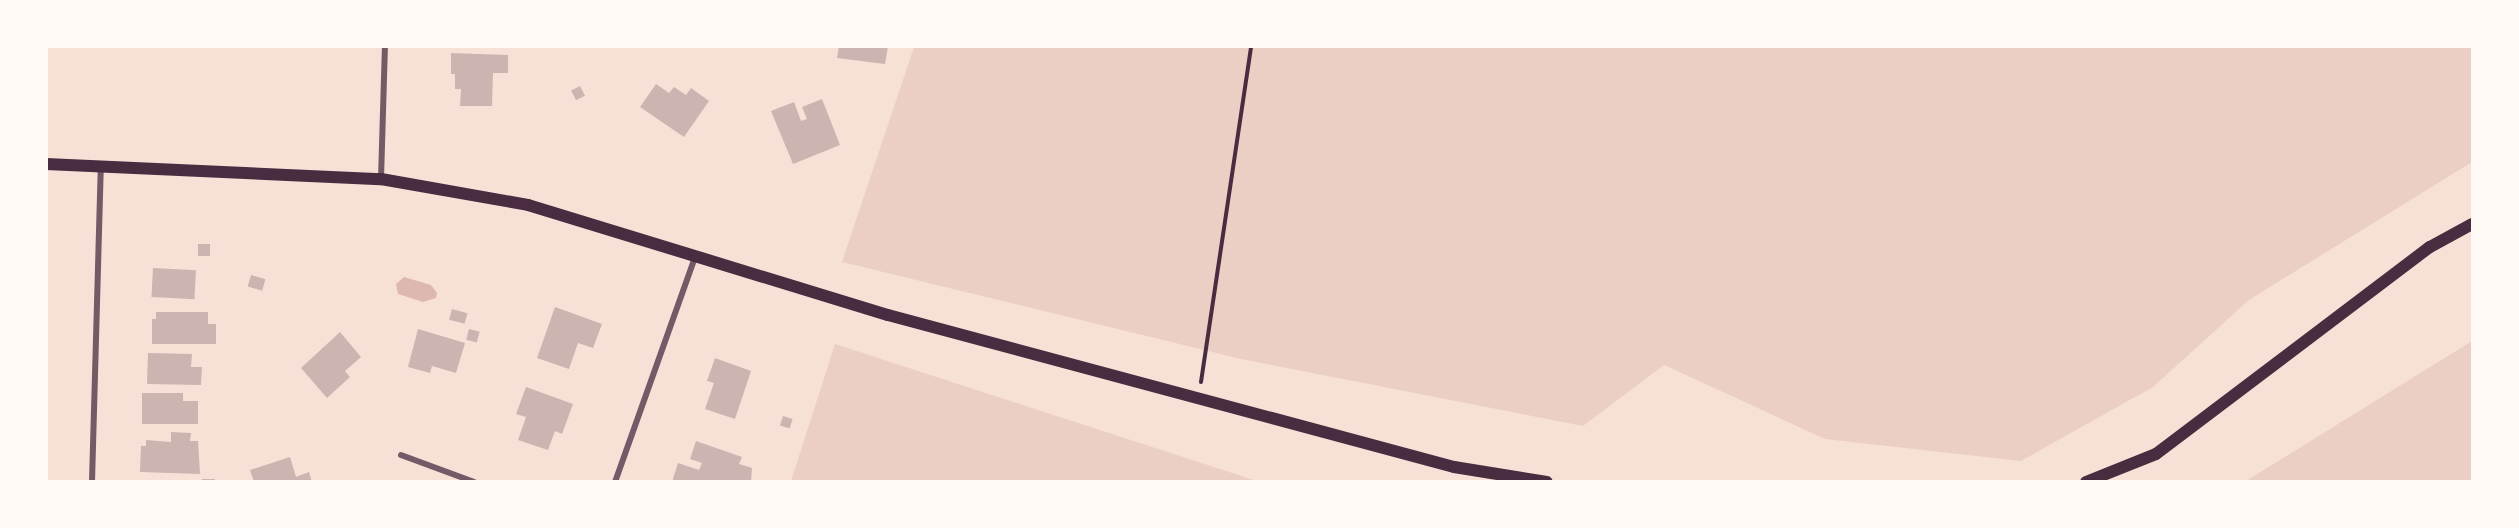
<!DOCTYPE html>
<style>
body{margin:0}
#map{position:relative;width:2519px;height:528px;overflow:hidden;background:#f7e1d7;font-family:"Golos Text",sans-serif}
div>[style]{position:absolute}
.green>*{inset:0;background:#ebcfc5}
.water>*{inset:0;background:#dcb8b0}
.building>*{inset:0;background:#ccb4b1;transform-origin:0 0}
.path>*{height:4px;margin:-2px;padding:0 2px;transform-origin:2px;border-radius:2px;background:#4a2c40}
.minor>*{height:6px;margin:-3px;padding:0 3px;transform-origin:3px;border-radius:3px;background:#755966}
.secondary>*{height:12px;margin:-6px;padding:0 6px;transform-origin:6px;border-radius:6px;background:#4a2c40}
span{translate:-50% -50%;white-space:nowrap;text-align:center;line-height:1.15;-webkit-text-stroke:6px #fffaf5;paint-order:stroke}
.frame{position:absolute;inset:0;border:48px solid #fffaf5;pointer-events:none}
</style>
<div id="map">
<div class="green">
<i style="clip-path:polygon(914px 47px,2472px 47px,2472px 162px,2249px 300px,2153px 387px,2021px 461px,1825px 439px,1664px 365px,1583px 426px,1241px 359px,842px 262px)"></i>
<i style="clip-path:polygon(2472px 341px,2472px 481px,2246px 481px)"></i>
<i style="clip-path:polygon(835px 344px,1257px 481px,791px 481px)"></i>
</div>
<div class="water">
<i style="clip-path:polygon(404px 277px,431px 285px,437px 293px,436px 298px,423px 302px,398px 294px,396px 284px)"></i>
</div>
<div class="building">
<i style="clip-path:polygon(839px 46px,888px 46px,885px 64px,837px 58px)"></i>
<i style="clip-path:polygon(451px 53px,508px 55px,508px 73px,493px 73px,492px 106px,460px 106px,461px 89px,455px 89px,455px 74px,451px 74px)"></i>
<i style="clip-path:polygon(656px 84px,669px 93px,674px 87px,686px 95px,691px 88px,709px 101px,684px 137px,640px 107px)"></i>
<i style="left:580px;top:86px;width:11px;height:10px;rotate:63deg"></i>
<i style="clip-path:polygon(822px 99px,840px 145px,793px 164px,771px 111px,794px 102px,801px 121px,807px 119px,802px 107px)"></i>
<i style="left:210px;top:244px;width:12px;height:12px;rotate:90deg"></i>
<i style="left:153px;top:268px;width:43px;height:29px;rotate:3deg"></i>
<i style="left:251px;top:275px;width:15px;height:12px;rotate:16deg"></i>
<i style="clip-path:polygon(555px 307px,602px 324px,593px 348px,578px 343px,569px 369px,537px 358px)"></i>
<i style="left:452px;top:309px;width:16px;height:11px;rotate:15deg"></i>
<i style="clip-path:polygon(156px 312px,208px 312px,208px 324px,216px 324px,216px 344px,152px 344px,152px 319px,156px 319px)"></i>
<i style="clip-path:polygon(418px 329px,465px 343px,456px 373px,432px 366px,430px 373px,408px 367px)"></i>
<i style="left:469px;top:329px;width:11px;height:11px;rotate:15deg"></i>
<i style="clip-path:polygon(340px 332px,361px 357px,345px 371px,350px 377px,327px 398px,301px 368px)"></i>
<i style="clip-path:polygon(148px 353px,192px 354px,191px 367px,202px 367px,201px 385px,147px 384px)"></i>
<i style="clip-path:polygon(715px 358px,751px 371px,735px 419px,705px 409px,714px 383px,707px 381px)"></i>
<i style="clip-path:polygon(526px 387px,573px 404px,562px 434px,555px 431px,548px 450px,518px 440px,526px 417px,516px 414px)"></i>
<i style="clip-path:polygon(142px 393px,183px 393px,183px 401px,198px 401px,198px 424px,142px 424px)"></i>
<i style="left:783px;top:416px;width:10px;height:10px;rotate:17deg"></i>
<i style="clip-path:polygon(171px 432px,191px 433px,190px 441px,198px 441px,200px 474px,140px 472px,141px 446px,146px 446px,146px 440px,171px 442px)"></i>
<i style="clip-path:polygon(696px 441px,742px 457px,739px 464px,752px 468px,751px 482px,672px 482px,678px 463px,699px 470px,702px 463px,690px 459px)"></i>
<i style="clip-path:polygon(290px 457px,296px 477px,309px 472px,312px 482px,254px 482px,250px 470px)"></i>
<i style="left:202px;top:479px;width:13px;height:3px"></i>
</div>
<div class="path">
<i style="left:1201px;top:382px;width:340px;rotate:-81.5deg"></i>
</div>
<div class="minor">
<i style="left:381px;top:179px;width:133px;rotate:-88.3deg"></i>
<i style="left:401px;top:455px;width:78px;rotate:20.3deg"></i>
<i style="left:92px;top:482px;width:314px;rotate:-88.4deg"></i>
<i style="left:615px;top:482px;width:239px;rotate:-70.4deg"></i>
</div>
<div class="secondary">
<i style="left:46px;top:164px;width:335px;rotate:2.6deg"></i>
<i style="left:381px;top:179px;width:149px;rotate:10deg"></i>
<i style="left:528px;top:205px;width:376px;rotate:17deg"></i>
<i style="left:888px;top:315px;width:586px;rotate:15.03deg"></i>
<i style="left:1454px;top:467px;width:94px;rotate:9.2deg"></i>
<i style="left:2086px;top:482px;width:75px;rotate:-21.8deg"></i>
<i style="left:2156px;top:454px;width:343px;rotate:-37.1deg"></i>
<i style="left:2430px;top:247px;width:48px;rotate:-28.7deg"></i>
</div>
<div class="frame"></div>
</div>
